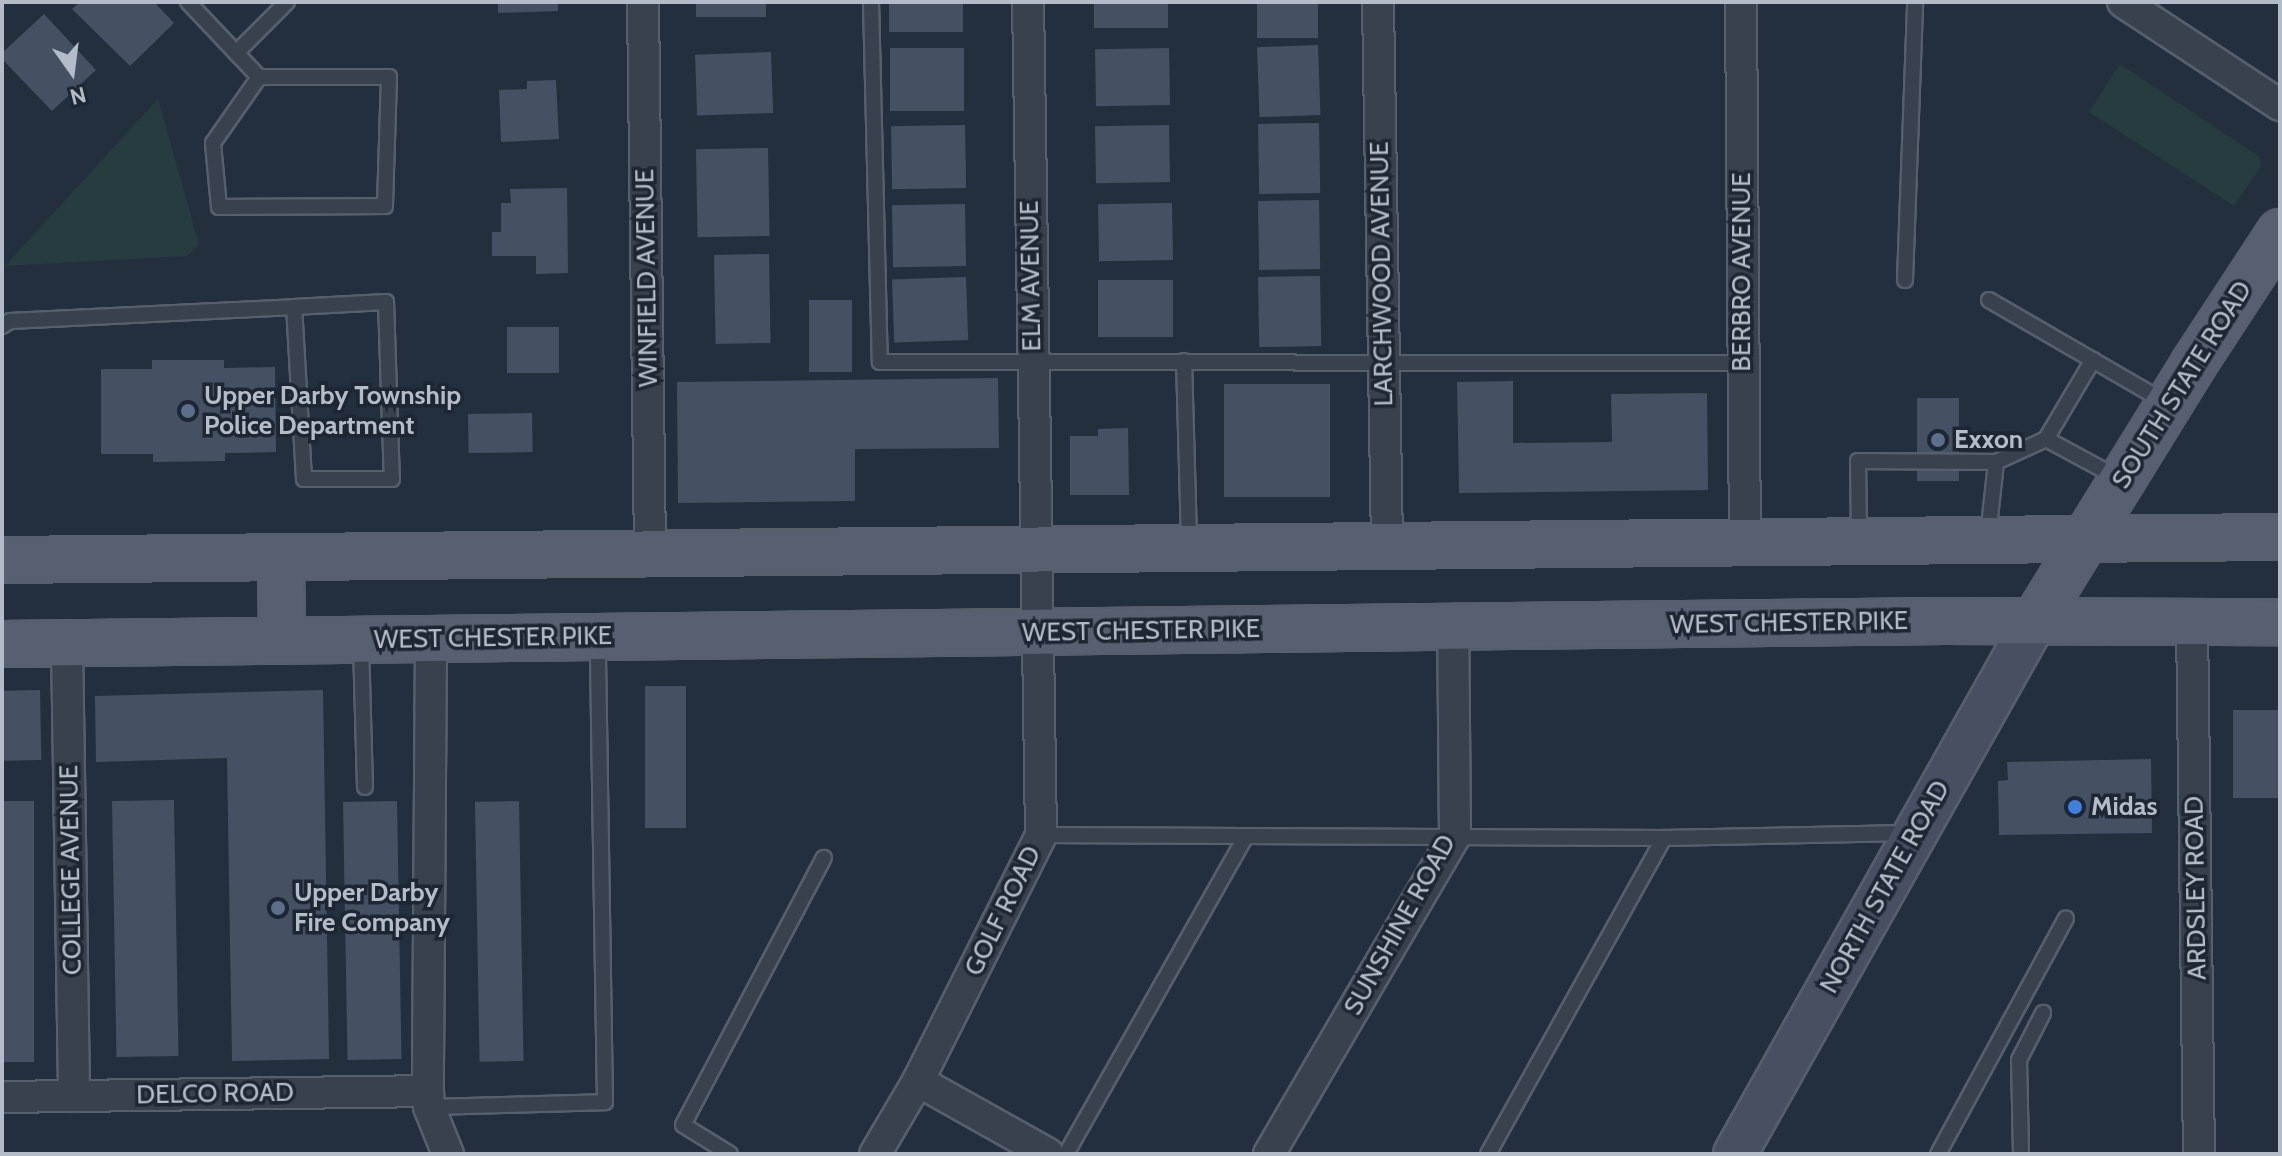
<!DOCTYPE html>
<style>
body{margin:0}
#map{position:relative;width:2282px;height:1156px;overflow:hidden;background:#242f3e;font-family:Cabin,sans-serif}
div>[style]{position:absolute}
.green>*{inset:0;background:#263c3f}
.building>*{inset:0;background:#455162;transform-origin:0 0}
.roads{filter:drop-shadow(2px 0 #565f6c) drop-shadow(-2px 0 #565f6c) drop-shadow(0 2px #565f6c) drop-shadow(0 -2px #565f6c)}
.lane>*{height:14px;margin:-7px;padding:0 7px;transform-origin:7px;border-radius:7px;background:#38414e}
.street>*{height:30px;margin:-15px;padding:0 15px;transform-origin:15px;border-radius:15px;background:#38414e}
.secondary>*{height:42px;margin:-21px;padding:0 21px;transform-origin:21px;border-radius:21px;background:#465061}
.primary>*{height:44px;margin:-22px;padding:0 22px;transform-origin:22px;border-radius:22px;background:#56606e}
.dots>*{width:22px;height:22px;translate:-50% -50%;box-sizing:border-box;border:4px solid #1d2633;border-radius:50%}
span{translate:-50% -50%;white-space:nowrap;text-align:center;line-height:1.15;-webkit-text-stroke:7px #1d2633;paint-order:stroke}
.street-label{font-size:26px;color:#b4bcc9}
.poi-label{font-size:26px;color:#b4bcc9;font-weight:700}
.left{translate:0 -50%;text-align:left}
.frame{position:absolute;inset:0;border:4px solid #b4bcc9;pointer-events:none}
.north{position:absolute;left:32px;top:32px;width:80px;height:80px;-webkit-text-stroke:6px #1d2633;paint-order:stroke;rotate:166deg;font-size:22px;font-weight:700;line-height:32px;text-align:center;color:#b4bcc9}
.north::after{content:'';display:block;margin:auto;width:28px;height:36px;background:#b4bcc9;clip-path:polygon(50% 0,100% 100%,50% 72%,0 100%)}
</style>
<div id="map">
<div class="green">
<i style="clip-path:polygon(2120px 64px,2260px 157px,2261px 166px,2234px 206px,2089px 112px)"></i>
<i style="clip-path:polygon(158px 99px,199px 244px,187px 256px,5px 266px)"></i>
</div>
<div class="building">
<i style="clip-path:polygon(80px 2px,154px 2px,174px 23px,130px 66px,72px 9px)"></i>
<i style="clip-path:polygon(498px 2px,558px 2px,558px 11px,498px 13px)"></i>
<i style="left:696px;top:2px;width:70px;height:15px"></i>
<i style="left:889px;top:2px;width:74px;height:30px"></i>
<i style="left:1094px;top:2px;width:74px;height:26px"></i>
<i style="left:1257px;top:2px;width:61px;height:36px"></i>
<i style="clip-path:polygon(44px 14px,96px 70px,52px 111px,2px 59px,2px 53px)"></i>
<i style="left:1318px;top:45px;width:70px;height:61px;rotate:88deg"></i>
<i style="left:890px;top:48px;width:74px;height:63px"></i>
<i style="left:1169px;top:48px;width:57px;height:74px;rotate:89deg"></i>
<i style="left:771px;top:52px;width:61px;height:76px;rotate:88deg"></i>
<i style="clip-path:polygon(556px 80px,559px 139px,501px 142px,499px 90px,527px 89px,527px 81px)"></i>
<i style="left:1319px;top:123px;width:70px;height:61px;rotate:89deg"></i>
<i style="left:965px;top:125px;width:63px;height:74px;rotate:89deg"></i>
<i style="left:1169px;top:125px;width:57px;height:74px;rotate:89deg"></i>
<i style="left:768px;top:148px;width:88px;height:72px;rotate:89deg"></i>
<i style="clip-path:polygon(567px 188px,568px 273px,536px 274px,536px 256px,492px 256px,492px 232px,501px 232px,501px 203px,511px 203px,510px 189px)"></i>
<i style="left:1319px;top:200px;width:69px;height:61px;rotate:89deg"></i>
<i style="left:1172px;top:203px;width:57px;height:74px;rotate:89deg"></i>
<i style="left:965px;top:204px;width:62px;height:73px;rotate:89deg"></i>
<i style="left:769px;top:254px;width:89px;height:55px;rotate:89deg"></i>
<i style="left:1320px;top:276px;width:70px;height:62px;rotate:89deg"></i>
<i style="left:966px;top:277px;width:63px;height:74px;rotate:88deg"></i>
<i style="left:1173px;top:280px;width:57px;height:75px;rotate:90deg"></i>
<i style="left:809px;top:300px;width:43px;height:72px"></i>
<i style="left:507px;top:327px;width:52px;height:46px"></i>
<i style="clip-path:polygon(152px 360px,224px 360px,224px 368px,275px 367px,276px 452px,225px 453px,225px 461px,153px 462px,153px 454px,101px 454px,101px 369px,152px 369px)"></i>
<i style="clip-path:polygon(998px 378px,999px 448px,855px 449px,855px 501px,678px 503px,677px 382px)"></i>
<i style="clip-path:polygon(1513px 381px,1513px 443px,1612px 442px,1611px 394px,1707px 393px,1708px 490px,1459px 493px,1457px 382px)"></i>
<i style="left:1330px;top:384px;width:113px;height:106px;rotate:90deg"></i>
<i style="left:1917px;top:398px;width:42px;height:83px"></i>
<i style="left:532px;top:413px;width:39px;height:64px;rotate:89deg"></i>
<i style="clip-path:polygon(1128px 428px,1129px 495px,1070px 495px,1070px 436px,1098px 436px,1098px 429px)"></i>
<i style="left:645px;top:686px;width:41px;height:142px"></i>
<i style="left:40px;top:690px;width:70px;height:38px;rotate:89deg"></i>
<i style="clip-path:polygon(323px 690px,329px 1059px,232px 1061px,227px 758px,96px 762px,95px 696px)"></i>
<i style="left:2280px;top:710px;width:88px;height:47px;rotate:90deg"></i>
<i style="clip-path:polygon(2151px 759px,2152px 833px,1999px 835px,1998px 781px,2008px 780px,2007px 762px)"></i>
<i style="left:174px;top:800px;width:256px;height:62px;rotate:89deg"></i>
<i style="left:2px;top:801px;width:32px;height:261px"></i>
<i style="left:397px;top:801px;width:258px;height:54px;rotate:89deg"></i>
<i style="left:519px;top:801px;width:260px;height:44px;rotate:89deg"></i>
</div>
<div class="roads">
<div class="lane">
<i style="left:188px;top:2px;width:103px;rotate:46.6deg"></i>
<i style="left:259px;top:77px;width:130px"></i>
<i style="left:389px;top:77px;width:129px;rotate:91.8deg"></i>
<i style="left:385px;top:206px;width:166px;rotate:179.7deg"></i>
<i style="left:219px;top:207px;width:64px;rotate:-95.4deg"></i>
<i style="left:213px;top:143px;width:80px;rotate:-55.1deg"></i>
<i style="left:871px;top:2px;width:360px;rotate:88.6deg"></i>
<i style="left:880px;top:362px;width:863px;rotate:0.07deg"></i>
<i style="left:236px;top:53px;width:72px;rotate:-45deg"></i>
<i style="left:1905px;top:280px;width:278px;rotate:-87.9deg"></i>
<i style="left:1989px;top:300px;width:203px;rotate:30.1deg"></i>
<i style="left:2px;top:326px;width:9px;rotate:-32deg"></i>
<i style="left:10px;top:321px;width:284px;rotate:-2.8deg"></i>
<i style="left:294px;top:307px;width:92px;rotate:-3.1deg"></i>
<i style="left:386px;top:302px;width:177px;rotate:88.1deg"></i>
<i style="left:392px;top:479px;width:88px;rotate:180deg"></i>
<i style="left:304px;top:479px;width:172px;rotate:-93.3deg"></i>
<i style="left:1184px;top:361px;width:183px;rotate:88.4deg"></i>
<i style="left:2046px;top:439px;width:84px;rotate:28.4deg"></i>
<i style="left:1988px;top:536px;width:74px;rotate:-83.8deg"></i>
<i style="left:1996px;top:462px;width:55px;rotate:-24.7deg"></i>
<i style="left:2046px;top:439px;width:92px;rotate:-59.3deg"></i>
<i style="left:1859px;top:538px;width:77px;rotate:-90.7deg"></i>
<i style="left:1858px;top:461px;width:138px;rotate:0.4deg"></i>
<i style="left:361px;top:644px;width:143px;rotate:88.4deg"></i>
<i style="left:1041px;top:835px;width:623px;rotate:0.28deg"></i>
<i style="left:1664px;top:838px;width:243px;rotate:-1.2deg"></i>
<i style="left:429px;top:1107px;width:176px;rotate:-1.6deg"></i>
<i style="left:605px;top:1102px;width:461px;rotate:-90.9deg"></i>
<i style="left:730px;top:1154px;width:55px;rotate:-148.3deg"></i>
<i style="left:683px;top:1125px;width:302px;rotate:-62.2deg"></i>
<i style="left:1066px;top:1154px;width:364px;rotate:-60.5deg"></i>
<i style="left:1488px;top:1154px;width:362px;rotate:-60.9deg"></i>
<i style="left:1938px;top:1154px;width:268px;rotate:-61.5deg"></i>
<i style="left:2021px;top:1154px;width:94px;rotate:-91.2deg"></i>
<i style="left:2019px;top:1060px;width:53px;rotate:-62.9deg"></i>
</div>
<div class="street">
<i style="left:643px;top:2px;width:551px;rotate:89.27deg"></i>
<i style="left:1378px;top:2px;width:544px;rotate:89.05deg"></i>
<i style="left:1741px;top:2px;width:540px;rotate:89.58deg"></i>
<i style="left:2123px;top:2px;width:188px;rotate:33.3deg"></i>
<i style="left:2192px;top:622px;width:532px;rotate:89.25deg"></i>
<i style="left:431px;top:639px;width:452px;rotate:90.4deg"></i>
<i style="left:428px;top:1091px;width:16px;rotate:86deg"></i>
<i style="left:429px;top:1107px;width:51px;rotate:68deg"></i>
<i style="left:67px;top:644px;width:452px;rotate:89.1deg"></i>
<i style="left:918px;top:1081px;width:149px;rotate:29.3deg"></i>
<i style="left:2px;top:1097px;width:426px;rotate:-0.8deg"></i>
<i style="left:875px;top:1154px;width:85px;rotate:-59.5deg"></i>
<i style="left:918px;top:1081px;width:275px;rotate:-63.4deg"></i>
<i style="left:1041px;top:835px;width:833px;rotate:-90.89deg"></i>
<i style="left:1269px;top:1154px;width:368px;rotate:-59.7deg"></i>
<i style="left:1455px;top:836px;width:209px;rotate:-90.5deg"></i>
</div>
<div class="secondary">
<i style="left:1735px;top:1154px;width:612px;rotate:-60.63deg"></i>
</div>
<div class="primary">
<i style="left:281px;top:557px;width:84px;rotate:89.3deg"></i>
<i style="left:2px;top:560px;width:2278px;rotate:-0.58deg"></i>
<i style="left:2035px;top:621px;width:301px;rotate:-58.3deg"></i>
<i style="left:2193px;top:365px;width:159px;rotate:-56.8deg"></i>
<i style="left:2px;top:644px;width:1942px;rotate:-0.68deg"></i>
<i style="left:1944px;top:621px;width:336px;rotate:0.2deg"></i>
</div>
</div>
<div class="dots">
<i style="left:188px;top:411px;background:#5c6f8a"></i>
<i style="left:1938px;top:440px;background:#5c6f8a"></i>
<i style="left:2075px;top:807px;background:#3f7fe0"></i>
<i style="left:278px;top:908px;background:#5c6f8a"></i>
</div>
<div class="street-label">
<span style="left:1742px;top:272px;rotate:-90deg">BERBRO AVENUE</span>
<span style="left:1382px;top:274px;rotate:-91deg">LARCHWOOD AVENUE</span>
<span style="left:1031px;top:276px;rotate:-91deg">ELM AVENUE</span>
<span style="left:647px;top:278px;rotate:-91deg">WINFIELD AVENUE</span>
<span style="left:2182px;top:385px;rotate:-58deg">SOUTH STATE ROAD</span>
<span style="left:1789px;top:623px;rotate:-1deg">WEST CHESTER PIKE</span>
<span style="left:1141px;top:631px;rotate:-1deg">WEST CHESTER PIKE</span>
<span style="left:493px;top:638px;rotate:-1deg">WEST CHESTER PIKE</span>
<span style="left:71px;top:870px;rotate:-91deg">COLLEGE AVENUE</span>
<span style="left:1885px;top:887px;rotate:-61deg">NORTH STATE ROAD</span>
<span style="left:2196px;top:888px;rotate:-91deg">ARDSLEY ROAD</span>
<span style="left:1003px;top:911px;rotate:-64deg">GOLF ROAD</span>
<span style="left:1400px;top:925px;rotate:-61deg">SUNSHINE ROAD</span>
<span style="left:215px;top:1094px;rotate:-1deg">DELCO ROAD</span>
</div>
<div class="poi-label">
<span class="left" style="left:204px;top:411px">Upper Darby Township<br>Police Department</span>
<span class="left" style="left:1954px;top:440px">Exxon</span>
<span class="left" style="left:2091px;top:807px">Midas</span>
<span class="left" style="left:294px;top:908px">Upper Darby<br>Fire Company</span>
</div>
<div class="frame"></div>
<div class="north">N</div>
</div>
